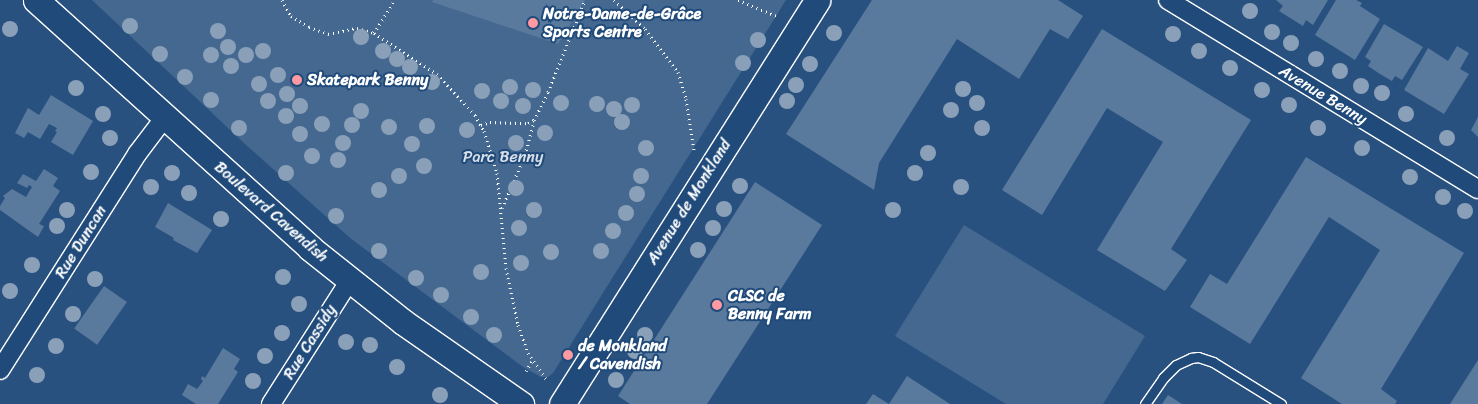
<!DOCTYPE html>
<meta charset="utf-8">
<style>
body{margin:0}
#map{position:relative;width:1478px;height:404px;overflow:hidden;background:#28517f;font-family:Sriracha,sans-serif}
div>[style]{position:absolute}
.green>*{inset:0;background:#446890}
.building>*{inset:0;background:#5a7a9d;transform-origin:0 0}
.path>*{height:3px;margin-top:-1.5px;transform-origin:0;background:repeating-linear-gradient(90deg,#fff 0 1px,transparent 0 5px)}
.roads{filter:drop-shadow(1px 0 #fff) drop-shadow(-1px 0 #fff) drop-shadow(0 1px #fff) drop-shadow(0 -1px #fff)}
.lane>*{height:9px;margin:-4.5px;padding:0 4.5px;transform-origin:4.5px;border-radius:4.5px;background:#1f4a7a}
.street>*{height:18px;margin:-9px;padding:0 9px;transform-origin:9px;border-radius:9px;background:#1f4a7a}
.secondary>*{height:25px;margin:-12.5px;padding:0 12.5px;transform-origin:12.5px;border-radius:12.5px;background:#1f4a7a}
.trees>*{width:16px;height:16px;margin:-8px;border-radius:50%;background:#8aa0b9}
.dots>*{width:14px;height:14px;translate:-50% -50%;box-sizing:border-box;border:2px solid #1f4a7a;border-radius:50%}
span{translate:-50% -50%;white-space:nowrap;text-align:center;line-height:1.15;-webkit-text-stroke:4px #1f4a7a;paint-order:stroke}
.poi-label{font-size:16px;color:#fff;font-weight:700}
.left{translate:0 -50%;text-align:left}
.street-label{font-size:16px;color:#fff}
.park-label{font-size:16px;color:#dae1e9}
</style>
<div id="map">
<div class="green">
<i style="clip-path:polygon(92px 0,786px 0,553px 373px,548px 377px,541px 377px,523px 367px,350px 238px,245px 144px)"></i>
<i style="clip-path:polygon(964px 225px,1145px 336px,1103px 404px,1006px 404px,895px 336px)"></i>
</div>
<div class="building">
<i style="clip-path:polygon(433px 0,585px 0,558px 44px,432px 2px)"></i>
<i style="clip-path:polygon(872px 0,1058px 0,1083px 16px,1068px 39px,1050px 29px,1019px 79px,957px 39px,879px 163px,874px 190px,786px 134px)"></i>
<i style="clip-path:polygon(1276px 0,1328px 0,1313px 25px,1306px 20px,1303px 26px,1279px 11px,1283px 6px)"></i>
<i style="clip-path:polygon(1336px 0,1356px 0,1362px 3px,1360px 6px,1380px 19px,1355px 60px,1315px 35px)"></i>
<i style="clip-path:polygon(1384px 24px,1423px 47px,1402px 80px,1395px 76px,1392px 81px,1380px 74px,1368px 66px,1371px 61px,1365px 57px)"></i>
<i style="clip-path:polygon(1102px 29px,1251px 120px,1171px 249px,1187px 260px,1165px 291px,1097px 250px,1163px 142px,1107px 108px,1042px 215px,1002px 190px)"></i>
<i style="clip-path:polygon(1457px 46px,1469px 53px,1460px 69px,1469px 74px,1444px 114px,1404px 90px,1428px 48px,1448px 61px)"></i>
<i style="clip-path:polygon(51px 95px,93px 121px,73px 155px,51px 142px,57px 132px,55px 131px,57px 128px,49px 124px,40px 139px,28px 132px,24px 138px,15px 133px,28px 108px,39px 115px)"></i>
<i style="clip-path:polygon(1478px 117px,1478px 137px,1471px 130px)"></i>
<i style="clip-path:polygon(1306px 157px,1464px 253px,1381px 389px,1397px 401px,1395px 404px,1342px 404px,1301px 378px,1380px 250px,1329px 217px,1250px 344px,1190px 307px,1210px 274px,1227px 284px)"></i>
<i style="clip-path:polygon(44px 169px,58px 178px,53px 186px,60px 191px,39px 224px,44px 226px,38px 237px,0 210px,0 206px,5px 198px,3px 196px,12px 189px,26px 197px,32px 187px,29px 185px,27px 188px,17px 183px,23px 174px,36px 181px)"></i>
<i style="clip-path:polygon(755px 182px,822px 225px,707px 404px,630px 404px,618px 396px)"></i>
<i style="clip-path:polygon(168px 203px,212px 230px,197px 253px,173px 240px,174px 238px,155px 227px)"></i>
<i style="left:104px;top:286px;width:28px;height:52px;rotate:35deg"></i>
<i style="clip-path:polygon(223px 348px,240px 359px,234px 369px,238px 372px,218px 404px,196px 404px,182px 395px,188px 384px,197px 389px,203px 381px,201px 379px,202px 376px,205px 378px)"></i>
<i style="clip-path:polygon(1478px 360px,1478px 404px,1450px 404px)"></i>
<i style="clip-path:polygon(907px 376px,950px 404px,866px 404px,873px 394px,889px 404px)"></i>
<i style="clip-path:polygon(1168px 395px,1182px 404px,1162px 404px)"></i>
</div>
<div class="path">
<i style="left:282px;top:0;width:18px;rotate:61deg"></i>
<i style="left:291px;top:16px;width:21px;rotate:31deg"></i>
<i style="left:309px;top:27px;width:20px;rotate:20deg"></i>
<i style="left:328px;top:34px;width:30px;rotate:-12deg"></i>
<i style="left:357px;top:28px;width:18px;rotate:16deg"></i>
<i style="left:374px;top:33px;width:75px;rotate:33.1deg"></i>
<i style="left:437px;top:74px;width:56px;rotate:47.2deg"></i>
<i style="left:475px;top:115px;width:18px;rotate:61deg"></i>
<i style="left:484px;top:131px;width:44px;rotate:72.8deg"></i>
<i style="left:497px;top:173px;width:95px;rotate:84.6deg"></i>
<i style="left:506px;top:268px;width:58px;rotate:78.1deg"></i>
<i style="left:518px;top:325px;width:30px;rotate:70deg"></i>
<i style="left:528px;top:353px;width:33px;rotate:55deg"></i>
<i style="left:614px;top:0;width:42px;rotate:43.1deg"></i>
<i style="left:645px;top:29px;width:54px;rotate:52.5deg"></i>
<i style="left:678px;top:72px;width:28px;rotate:73deg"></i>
<i style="left:686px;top:99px;width:52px;rotate:81.1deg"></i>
<i style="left:738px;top:0;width:44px;rotate:22.5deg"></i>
<i style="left:374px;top:33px;width:39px;rotate:-58deg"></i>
<i style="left:481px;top:125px;width:9px;rotate:-18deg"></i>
<i style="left:490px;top:122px;width:38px;rotate:2deg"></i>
<i style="left:528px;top:123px;width:7px;rotate:-27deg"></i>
<i style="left:534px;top:120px;width:31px;rotate:-63deg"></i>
<i style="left:548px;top:92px;width:99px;rotate:-68.1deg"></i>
<i style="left:502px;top:208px;width:58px;rotate:-66.5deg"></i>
<i style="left:525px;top:155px;width:35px;rotate:-75deg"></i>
<i style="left:526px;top:371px;width:12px;rotate:-59deg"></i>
</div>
<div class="roads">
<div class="lane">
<i style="left:1145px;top:404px;width:32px;rotate:-55deg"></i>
<i style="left:1163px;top:378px;width:18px;rotate:-45deg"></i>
<i style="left:1176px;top:365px;width:17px;rotate:-25deg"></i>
<i style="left:1191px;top:358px;width:7px;rotate:-8deg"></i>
<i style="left:1198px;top:357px;width:16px;rotate:18deg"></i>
<i style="left:1213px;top:362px;width:80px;rotate:31.7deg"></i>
</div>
<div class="street">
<i style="left:1168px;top:0;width:363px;rotate:31.4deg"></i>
<i style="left:0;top:370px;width:256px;rotate:-57.6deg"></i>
<i style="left:137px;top:154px;width:46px;rotate:-52.9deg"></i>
<i style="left:271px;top:404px;width:147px;rotate:-57.5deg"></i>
</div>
<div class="secondary">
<i style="left:36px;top:0;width:370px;rotate:42.1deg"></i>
<i style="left:310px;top:248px;width:119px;rotate:38.5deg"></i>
<i style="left:403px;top:322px;width:144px;rotate:34.8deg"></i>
<i style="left:562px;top:404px;width:478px;rotate:-57.7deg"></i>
</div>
</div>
<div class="trees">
<i style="left:1250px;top:11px"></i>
<i style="left:130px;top:26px"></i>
<i style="left:10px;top:29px"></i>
<i style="left:218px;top:31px"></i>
<i style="left:1272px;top:32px"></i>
<i style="left:834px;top:33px"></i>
<i style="left:1173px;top:34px"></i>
<i style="left:361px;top:37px"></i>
<i style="left:758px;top:40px"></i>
<i style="left:1291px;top:43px"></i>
<i style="left:228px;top:47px"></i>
<i style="left:263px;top:51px"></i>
<i style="left:383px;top:51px"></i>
<i style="left:1199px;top:51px"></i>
<i style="left:160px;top:54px"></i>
<i style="left:211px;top:55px"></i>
<i style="left:246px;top:55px"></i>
<i style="left:397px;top:59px"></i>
<i style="left:1316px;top:59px"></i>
<i style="left:743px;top:63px"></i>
<i style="left:810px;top:64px"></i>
<i style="left:231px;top:66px"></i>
<i style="left:410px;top:67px"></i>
<i style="left:1230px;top:68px"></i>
<i style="left:1340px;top:71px"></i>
<i style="left:278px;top:75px"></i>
<i style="left:185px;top:77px"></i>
<i style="left:432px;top:82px"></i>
<i style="left:259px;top:84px"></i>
<i style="left:796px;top:85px"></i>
<i style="left:1361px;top:86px"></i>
<i style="left:510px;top:87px"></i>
<i style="left:76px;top:88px"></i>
<i style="left:963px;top:89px"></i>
<i style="left:533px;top:90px"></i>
<i style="left:1262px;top:90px"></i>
<i style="left:482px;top:91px"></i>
<i style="left:1382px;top:93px"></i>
<i style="left:287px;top:94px"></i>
<i style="left:211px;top:100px"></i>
<i style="left:268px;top:101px"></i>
<i style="left:501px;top:101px"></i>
<i style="left:787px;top:101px"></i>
<i style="left:561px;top:103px"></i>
<i style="left:977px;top:103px"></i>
<i style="left:597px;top:104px"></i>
<i style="left:632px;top:105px"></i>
<i style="left:1289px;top:105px"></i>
<i style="left:300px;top:106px"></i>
<i style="left:523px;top:106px"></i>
<i style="left:614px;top:109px"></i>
<i style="left:951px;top:110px"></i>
<i style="left:361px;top:111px"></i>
<i style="left:103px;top:114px"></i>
<i style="left:1406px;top:114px"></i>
<i style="left:286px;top:116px"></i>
<i style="left:622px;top:122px"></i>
<i style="left:322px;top:124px"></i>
<i style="left:352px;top:125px"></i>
<i style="left:427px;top:126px"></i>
<i style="left:389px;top:127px"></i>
<i style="left:239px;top:128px"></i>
<i style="left:982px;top:128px"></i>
<i style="left:1318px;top:128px"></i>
<i style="left:467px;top:130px"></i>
<i style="left:545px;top:133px"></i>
<i style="left:300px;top:134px"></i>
<i style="left:110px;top:138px"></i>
<i style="left:1447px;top:138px"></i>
<i style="left:343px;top:143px"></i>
<i style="left:516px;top:143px"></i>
<i style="left:412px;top:144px"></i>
<i style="left:646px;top:148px"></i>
<i style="left:1362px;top:148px"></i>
<i style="left:928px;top:153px"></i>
<i style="left:312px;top:156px"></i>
<i style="left:338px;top:160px"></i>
<i style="left:424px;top:166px"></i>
<i style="left:91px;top:172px"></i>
<i style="left:172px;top:173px"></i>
<i style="left:286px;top:173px"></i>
<i style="left:915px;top:173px"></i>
<i style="left:399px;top:176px"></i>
<i style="left:641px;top:176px"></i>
<i style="left:1410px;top:177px"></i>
<i style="left:740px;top:186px"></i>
<i style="left:151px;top:187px"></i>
<i style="left:961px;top:187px"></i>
<i style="left:516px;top:188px"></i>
<i style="left:379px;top:190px"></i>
<i style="left:189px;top:193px"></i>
<i style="left:637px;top:194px"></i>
<i style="left:1443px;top:197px"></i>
<i style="left:724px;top:209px"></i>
<i style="left:67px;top:210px"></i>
<i style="left:534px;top:210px"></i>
<i style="left:893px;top:210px"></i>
<i style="left:1465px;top:211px"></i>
<i style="left:626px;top:213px"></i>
<i style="left:336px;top:216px"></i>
<i style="left:221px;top:219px"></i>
<i style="left:57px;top:226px"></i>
<i style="left:519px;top:228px"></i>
<i style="left:713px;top:228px"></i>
<i style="left:613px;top:231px"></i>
<i style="left:698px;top:250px"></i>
<i style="left:379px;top:251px"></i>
<i style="left:601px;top:251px"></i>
<i style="left:551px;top:252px"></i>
<i style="left:521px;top:263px"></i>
<i style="left:32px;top:265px"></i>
<i style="left:481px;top:272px"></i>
<i style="left:283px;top:277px"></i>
<i style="left:416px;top:278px"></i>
<i style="left:95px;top:279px"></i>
<i style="left:10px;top:291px"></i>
<i style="left:441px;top:295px"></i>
<i style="left:299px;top:304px"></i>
<i style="left:73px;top:314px"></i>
<i style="left:471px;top:317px"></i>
<i style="left:282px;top:333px"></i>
<i style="left:494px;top:335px"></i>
<i style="left:645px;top:335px"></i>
<i style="left:346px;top:342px"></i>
<i style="left:370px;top:345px"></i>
<i style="left:56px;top:346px"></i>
<i style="left:635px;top:351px"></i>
<i style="left:265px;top:356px"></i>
<i style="left:397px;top:367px"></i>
<i style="left:37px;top:375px"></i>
<i style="left:616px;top:380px"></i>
<i style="left:253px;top:381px"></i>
<i style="left:440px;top:395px"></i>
</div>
<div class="dots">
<i style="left:533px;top:23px;background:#ff9aa2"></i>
<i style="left:297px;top:80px;background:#ff9aa2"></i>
<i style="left:717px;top:305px;background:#ff9aa2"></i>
<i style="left:568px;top:355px;background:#ff9aa2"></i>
</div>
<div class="poi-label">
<span class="left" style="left:543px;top:23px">Notre-Dame-de-Grâce<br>Sports Centre</span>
<span class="left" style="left:307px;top:80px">Skatepark Benny</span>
<span class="left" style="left:728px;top:305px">CLSC de<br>Benny Farm</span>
<span class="left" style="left:578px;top:355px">de Monkland<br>/ Cavendish</span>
</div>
<div class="street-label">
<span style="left:1323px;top:95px;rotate:31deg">Avenue Benny</span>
<span style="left:689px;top:202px;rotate:-58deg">Avenue de Monkland</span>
<span style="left:271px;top:212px;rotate:41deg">Boulevard Cavendish</span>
<span style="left:81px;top:242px;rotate:-58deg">Rue Duncan</span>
<span style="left:310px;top:342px;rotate:-58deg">Rue Cassidy</span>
</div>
<div class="park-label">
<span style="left:503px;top:157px">Parc Benny</span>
</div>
</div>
